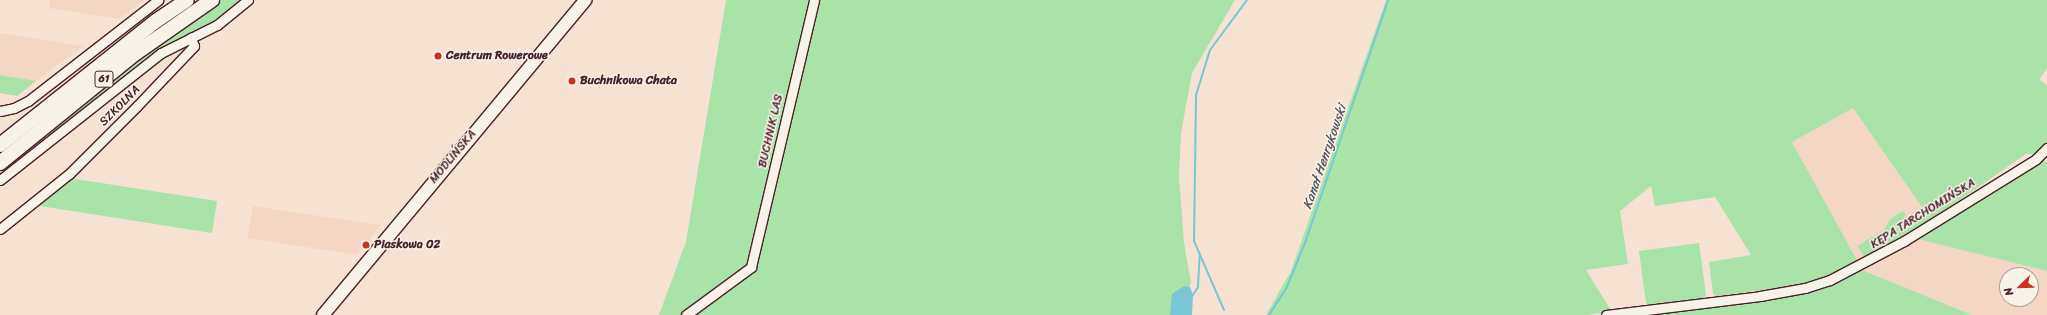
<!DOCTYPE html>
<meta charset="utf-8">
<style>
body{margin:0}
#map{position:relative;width:2047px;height:315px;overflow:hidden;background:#f5e2d3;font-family:Sriracha,sans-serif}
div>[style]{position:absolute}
.built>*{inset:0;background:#f3d6c4}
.green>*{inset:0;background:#a9e3a8}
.water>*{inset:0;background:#79c7d5}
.stream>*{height:2px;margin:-1px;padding:0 1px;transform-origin:1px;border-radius:1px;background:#79c7d5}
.roads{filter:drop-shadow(1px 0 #4a1f2b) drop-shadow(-1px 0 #4a1f2b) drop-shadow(0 1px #4a1f2b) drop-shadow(0 -1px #4a1f2b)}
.minor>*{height:9px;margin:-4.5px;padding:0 4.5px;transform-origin:4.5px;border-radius:4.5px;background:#f7f3e8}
.secondary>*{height:12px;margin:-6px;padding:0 6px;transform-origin:6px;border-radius:6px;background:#f7f3e8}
.primary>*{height:14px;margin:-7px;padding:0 7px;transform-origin:7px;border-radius:7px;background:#f7f3e8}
.dots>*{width:11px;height:11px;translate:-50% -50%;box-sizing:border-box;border:2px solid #f7f3e8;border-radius:50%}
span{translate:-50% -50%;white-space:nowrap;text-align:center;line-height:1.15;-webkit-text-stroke:3px #f7f3e8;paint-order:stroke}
.shield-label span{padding:1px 3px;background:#f7f3e8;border:1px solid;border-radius:3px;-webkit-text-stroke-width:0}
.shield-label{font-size:11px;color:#4a1f2b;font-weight:700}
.poi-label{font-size:12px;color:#4a1f2b;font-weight:700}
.left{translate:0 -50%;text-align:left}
.street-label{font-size:12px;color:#4a1f2b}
.water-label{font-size:13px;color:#58515e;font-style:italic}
.north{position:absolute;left:1999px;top:267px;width:40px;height:40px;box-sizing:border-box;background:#f7f3e8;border:1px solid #b29e9c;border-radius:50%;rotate:247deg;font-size:11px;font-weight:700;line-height:16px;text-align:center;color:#4a1f2b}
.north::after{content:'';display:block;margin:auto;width:14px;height:18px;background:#c8321e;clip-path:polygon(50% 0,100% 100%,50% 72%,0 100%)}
</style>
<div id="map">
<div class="built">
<i style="clip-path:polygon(50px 0,144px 0,119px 19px,49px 8px)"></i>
<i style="clip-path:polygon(0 33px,83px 46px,36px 81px,0 75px)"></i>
<i style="clip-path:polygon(1853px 108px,1924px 210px,1909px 220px,1902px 211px,1890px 219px,1885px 229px,1857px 246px,1866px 260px,1859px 264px,1792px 142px)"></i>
<i style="clip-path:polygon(253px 206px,352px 221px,381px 225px,357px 255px,247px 238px)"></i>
<i style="clip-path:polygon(evenodd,1914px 238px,2047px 271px,2047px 315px,1972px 315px,1862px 270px,1914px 238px,2007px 275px,2031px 275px,2031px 299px,2007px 299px,2007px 275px)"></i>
</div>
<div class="green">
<i style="clip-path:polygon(222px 0,242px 0,0 176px,0 170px,154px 44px)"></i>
<i style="clip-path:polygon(726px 0,1235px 0,1192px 73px,1181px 133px,1179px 177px,1184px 243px,1191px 283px,1173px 315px,659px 315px,686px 242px)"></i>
<i style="clip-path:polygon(1386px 0,2047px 0,2047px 68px,2039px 80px,2047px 85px,2047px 142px,2035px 154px,2026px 154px,1896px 244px,1866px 260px,1857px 246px,1885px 229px,1890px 219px,1903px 211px,1909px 220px,1924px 210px,1853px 108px,1792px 142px,1859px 264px,1801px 285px,1717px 296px,1713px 294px,1709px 262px,1751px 255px,1715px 197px,1655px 206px,1651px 186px,1620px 211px,1628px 264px,1586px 270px,1612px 312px,1586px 315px,1266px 315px,1291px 271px)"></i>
<i style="clip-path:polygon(0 75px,36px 81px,17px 96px,0 93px)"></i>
<i style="clip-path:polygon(2042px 159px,2047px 162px,2047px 271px,1914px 238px)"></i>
<i style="clip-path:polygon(69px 178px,217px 201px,212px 233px,34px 205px)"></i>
<i style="clip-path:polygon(1699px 243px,1706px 295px,1703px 299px,1649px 306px,1646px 303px,1639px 251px)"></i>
<i style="clip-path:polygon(1862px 270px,1972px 315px,1656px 315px,1681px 312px,1683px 309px,1792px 296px,1844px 279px)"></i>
</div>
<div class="water">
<i style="clip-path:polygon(1184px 286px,1190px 287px,1193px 295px,1192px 315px,1170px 315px,1172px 294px)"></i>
</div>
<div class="stream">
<i style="left:1193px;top:295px;width:9px;rotate:-58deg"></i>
<i style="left:1198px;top:287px;width:33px;rotate:-87deg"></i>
<i style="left:1224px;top:310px;width:75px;rotate:-113.5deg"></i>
<i style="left:1194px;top:241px;width:146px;rotate:-89.2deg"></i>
<i style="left:1196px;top:95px;width:47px;rotate:-72.7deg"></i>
<i style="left:1210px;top:50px;width:62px;rotate:-53.5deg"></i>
<i style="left:1269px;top:315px;width:33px;rotate:-57deg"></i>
<i style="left:1287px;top:287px;width:48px;rotate:-67.8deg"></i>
<i style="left:1305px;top:243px;width:257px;rotate:-71.1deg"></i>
</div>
<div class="roads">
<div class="minor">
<i style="left:0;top:111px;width:14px;rotate:-12deg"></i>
<i style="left:14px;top:108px;width:16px;rotate:-27deg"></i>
<i style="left:28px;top:101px;width:165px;rotate:-37.8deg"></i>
<i style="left:0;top:180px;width:205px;rotate:-38.3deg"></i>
<i style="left:161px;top:53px;width:63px;rotate:-26.6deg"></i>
<i style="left:217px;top:25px;width:40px;rotate:-39deg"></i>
<i style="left:0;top:229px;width:88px;rotate:-38.6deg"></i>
<i style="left:69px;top:174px;width:96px;rotate:-45deg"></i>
<i style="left:137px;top:106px;width:83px;rotate:-46.5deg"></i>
<i style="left:194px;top:46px;width:9px;rotate:-111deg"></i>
<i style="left:686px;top:315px;width:81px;rotate:-36.4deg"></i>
<i style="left:751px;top:267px;width:274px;rotate:-76.7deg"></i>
<i style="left:1606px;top:315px;width:155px;rotate:-7deg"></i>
<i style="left:1760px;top:296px;width:46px;rotate:-10.1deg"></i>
<i style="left:1805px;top:288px;width:26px;rotate:-18deg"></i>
<i style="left:1830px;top:280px;width:84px;rotate:-27.8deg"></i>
<i style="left:1904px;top:241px;width:155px;rotate:-31.8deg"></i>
<i style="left:2036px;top:159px;width:16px;rotate:-45deg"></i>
</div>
<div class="secondary">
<i style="left:323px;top:315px;width:410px;rotate:-50.2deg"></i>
</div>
<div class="primary">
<i style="left:0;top:145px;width:199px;rotate:-38.5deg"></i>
<i style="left:156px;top:21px;width:37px;rotate:-34deg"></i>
<i style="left:0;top:163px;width:175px;rotate:-39deg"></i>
<i style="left:136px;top:53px;width:93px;rotate:-34.9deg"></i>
</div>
</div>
<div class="dots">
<i style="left:438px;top:56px;background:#c8321e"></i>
<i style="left:572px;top:81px;background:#c8321e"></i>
<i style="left:366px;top:245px;background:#c8321e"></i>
</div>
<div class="shield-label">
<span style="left:104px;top:79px">61</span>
</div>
<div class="poi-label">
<span class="left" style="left:446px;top:56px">Centrum Rowerowe</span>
<span class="left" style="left:580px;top:81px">Buchnikowa Chata</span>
<span class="left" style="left:374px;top:245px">Piaskowa 02</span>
</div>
<div class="street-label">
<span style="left:120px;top:106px;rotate:-45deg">SZKOLNA</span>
<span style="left:771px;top:131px;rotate:-77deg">BUCHNIK LAS</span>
<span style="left:453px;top:157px;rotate:-50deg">MODLIŃSKA</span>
<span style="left:1923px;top:214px;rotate:-32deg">KĘPA TARCHOMIŃSKA</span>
</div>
<div class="water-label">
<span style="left:1325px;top:157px;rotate:-71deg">Kanał Henrykowski</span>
</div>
<div class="north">N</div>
</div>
